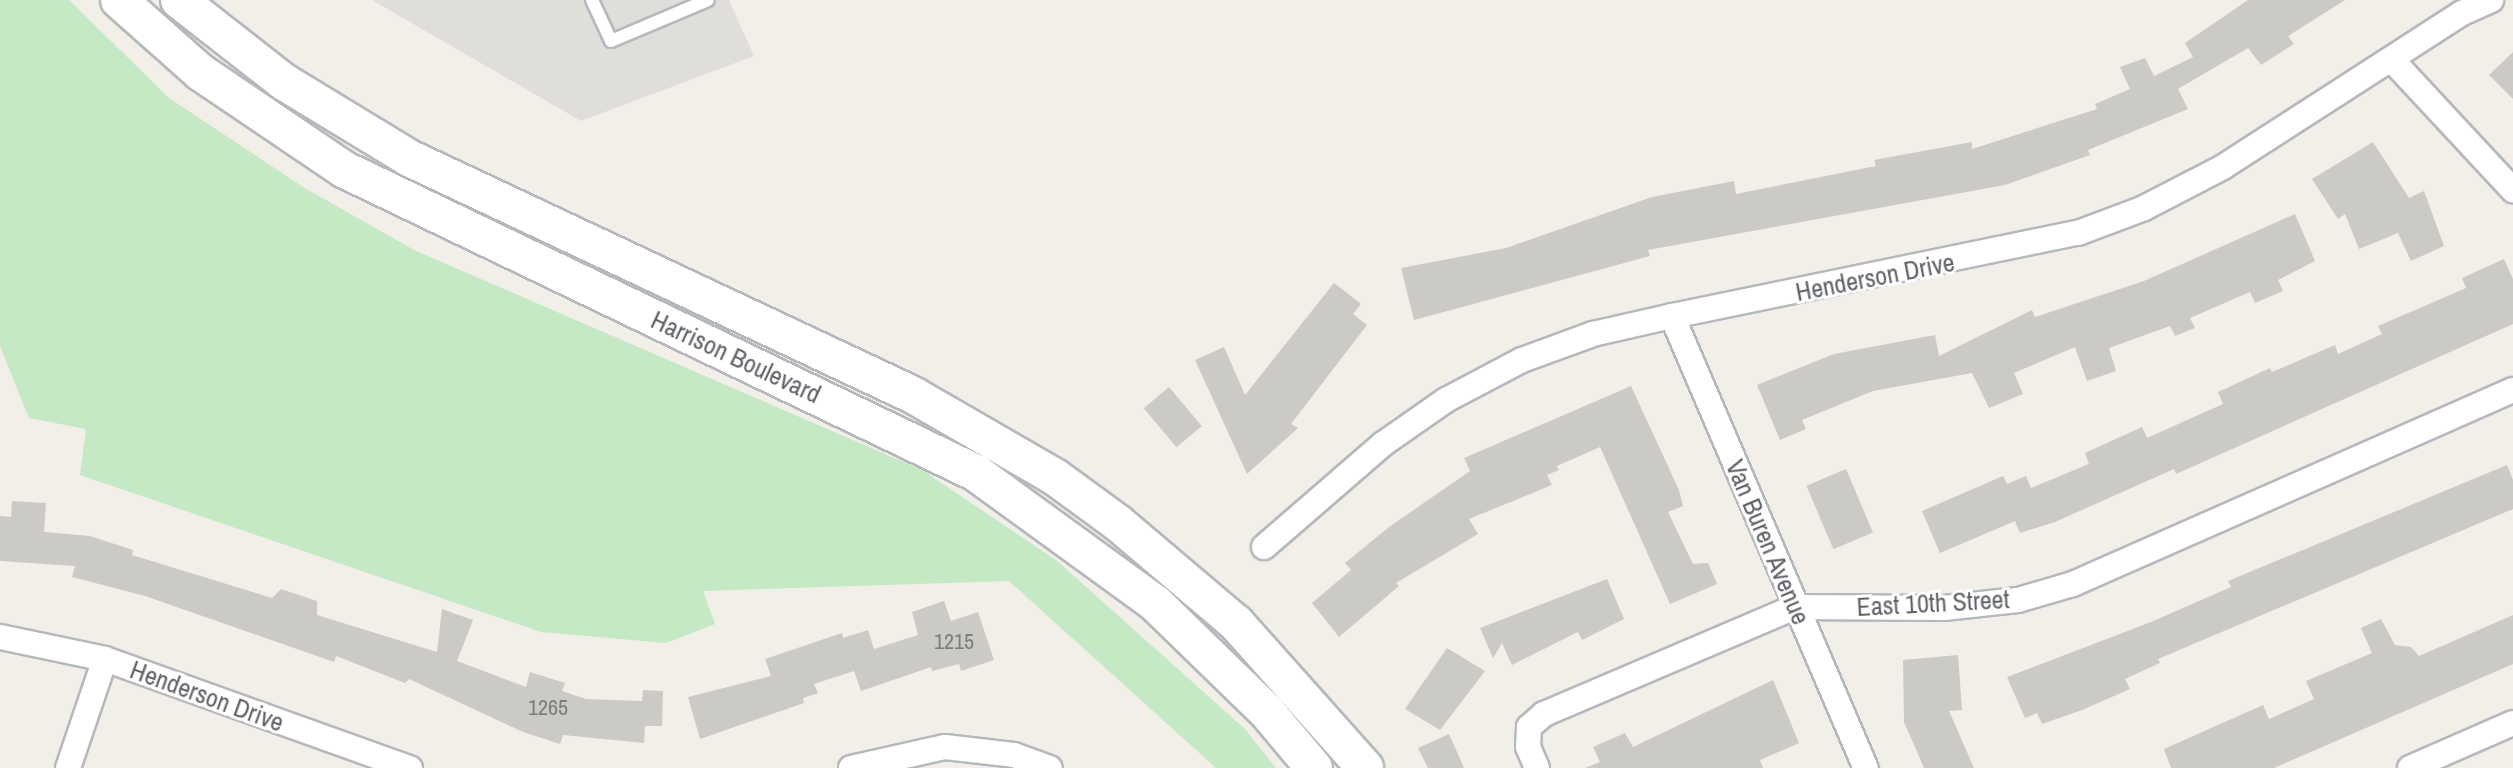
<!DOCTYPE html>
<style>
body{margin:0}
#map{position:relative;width:2513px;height:768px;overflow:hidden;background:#f1efe8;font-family:"Archivo Narrow",sans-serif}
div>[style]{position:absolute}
.industrial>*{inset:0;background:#e0deda}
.green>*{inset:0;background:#c5e8c5}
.building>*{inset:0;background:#cccac5;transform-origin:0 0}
.roads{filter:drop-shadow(2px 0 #b5b8bc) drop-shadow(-2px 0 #b5b8bc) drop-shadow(0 2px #b5b8bc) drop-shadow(0 -2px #b5b8bc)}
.lane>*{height:12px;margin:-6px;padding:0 6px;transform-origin:6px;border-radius:6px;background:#fff}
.street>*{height:24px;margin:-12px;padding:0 12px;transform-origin:12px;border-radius:12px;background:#fff}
.secondary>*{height:36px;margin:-18px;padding:0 18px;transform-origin:18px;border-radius:18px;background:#fff}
span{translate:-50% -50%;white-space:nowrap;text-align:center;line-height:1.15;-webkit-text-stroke:6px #fff;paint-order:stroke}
.number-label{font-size:22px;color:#7a7d7f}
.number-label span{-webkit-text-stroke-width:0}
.street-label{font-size:26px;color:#5f6368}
</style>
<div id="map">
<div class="industrial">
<i style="clip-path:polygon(372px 0,729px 0,754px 56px,581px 121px)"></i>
</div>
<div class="green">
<i style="clip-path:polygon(0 0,69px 0,169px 98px,303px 187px,414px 250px,922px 470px,1056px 560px,1245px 729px,1276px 768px,1216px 768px,1009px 581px,703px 591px,715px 624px,666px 643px,541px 632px,80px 475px,86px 429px,29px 418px,0 346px)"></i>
</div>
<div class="building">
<i style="clip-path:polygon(2248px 0,2345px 0,2288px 36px,2294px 44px,2261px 65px,2248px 48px,2178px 89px,2188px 109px,2088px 150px,2090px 155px,2005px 185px,1648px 250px,1650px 256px,1414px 320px,1401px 268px,1506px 248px,1652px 197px,1734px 181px,1736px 194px,1876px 166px,1874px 160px,1972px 142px,1972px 149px,2097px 109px,2095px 104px,2130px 89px,2120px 67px,2145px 58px,2154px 76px,2193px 57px,2185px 43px)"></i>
<i style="clip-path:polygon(2513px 52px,2513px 99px,2489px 75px)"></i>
<i style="clip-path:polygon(2373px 142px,2409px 198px,2424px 191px,2444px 246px,2411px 261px,2398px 233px,2359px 249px,2345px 214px,2338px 219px,2312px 179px)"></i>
<i style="clip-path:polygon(2295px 214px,2315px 261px,2278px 280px,2283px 291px,2255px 303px,2250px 292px,2190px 318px,2195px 328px,2175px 336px,2170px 326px,2109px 348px,2116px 371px,2087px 381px,2075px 347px,2014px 373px,2023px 394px,1989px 408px,1972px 373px,1873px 391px,1802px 420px,1806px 429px,1780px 440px,1757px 385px,1834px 354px,1935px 335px,1939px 356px,2032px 310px,2035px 317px,2144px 281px)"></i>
<i style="clip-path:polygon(2504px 259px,2513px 279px,2513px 324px,2176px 474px,2174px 469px,2055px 522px,2020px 533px,2015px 521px,1940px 553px,1922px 511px,2003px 476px,2007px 484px,2026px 476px,2031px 488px,2089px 464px,2085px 453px,2142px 427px,2147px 438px,2223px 404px,2218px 392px,2270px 368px,2272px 372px,2335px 345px,2338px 354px,2382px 334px,2378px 326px,2466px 288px,2462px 278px)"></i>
<i style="clip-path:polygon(1334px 283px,1361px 304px,1353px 314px,1367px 325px,1291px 424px,1298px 428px,1247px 474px,1195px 360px,1224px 347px,1245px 395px)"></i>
<i style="clip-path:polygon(1631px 386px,1679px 490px,1683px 506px,1668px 512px,1693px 564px,1708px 563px,1717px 584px,1670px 604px,1600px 447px,1557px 466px,1559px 470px,1547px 475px,1552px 485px,1469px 519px,1478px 534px,1396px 583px,1399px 586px,1339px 637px,1312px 603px,1351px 570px,1345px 563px,1389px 527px,1470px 471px,1464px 458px)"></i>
<i style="left:1169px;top:387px;width:51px;height:33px;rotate:50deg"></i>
<i style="clip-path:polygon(2507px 465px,2513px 480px,2513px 509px,2158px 659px,2160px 663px,2125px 679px,2130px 689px,2082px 710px,2042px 724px,2037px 713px,2025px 718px,2007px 677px,2151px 622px,2231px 587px,2228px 581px)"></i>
<i style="left:1846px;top:469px;width:69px;height:43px;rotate:67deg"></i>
<i style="clip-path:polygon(12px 501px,46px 503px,44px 532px,90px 536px,133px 550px,132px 555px,272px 598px,281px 589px,317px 601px,317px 615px,437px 652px,442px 609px,473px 620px,457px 661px,526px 687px,530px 672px,565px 683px,562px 691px,586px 699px,642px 701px,643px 690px,663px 691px,662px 726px,645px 726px,644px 743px,563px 735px,560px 744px,523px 732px,409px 679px,405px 683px,336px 656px,334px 662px,145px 596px,72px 577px,75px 566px,0 561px,0 516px,11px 517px)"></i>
<i style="clip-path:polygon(1607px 579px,1624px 619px,1582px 640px,1578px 632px,1512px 665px,1502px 643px,1493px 658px,1480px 628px)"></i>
<i style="clip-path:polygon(944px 601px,951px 621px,978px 612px,994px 660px,961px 671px,959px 664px,932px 671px,931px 667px,861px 691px,854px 671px,814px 684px,818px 693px,803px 698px,804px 703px,700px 739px,688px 697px,771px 676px,765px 659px,842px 633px,843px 638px,868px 630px,874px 649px,918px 635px,912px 612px)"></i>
<i style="clip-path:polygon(2513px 615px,2513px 664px,2274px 768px,2171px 768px,2164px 749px,2263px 705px,2269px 719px,2314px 699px,2306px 681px,2372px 653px,2361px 628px,2381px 619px,2395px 645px,2411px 647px,2419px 656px)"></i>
<i style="clip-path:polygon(1447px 648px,1485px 671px,1440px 730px,1405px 709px)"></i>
<i style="clip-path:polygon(1958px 655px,1962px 710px,1949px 711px,1974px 768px,1924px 768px,1904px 722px,1903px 660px)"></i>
<i style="clip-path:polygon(1773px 680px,1799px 743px,1760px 760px,1763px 768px,1585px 768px,1600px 762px,1593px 747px,1625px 733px,1633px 747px)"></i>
<i style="clip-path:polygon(1449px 734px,1464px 768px,1428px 768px,1418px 748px)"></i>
</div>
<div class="roads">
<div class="lane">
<i style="left:592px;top:0;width:45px;rotate:65.1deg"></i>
<i style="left:611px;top:41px;width:105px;rotate:-22.9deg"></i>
</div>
<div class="street">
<i style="left:2392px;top:60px;width:178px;rotate:47.1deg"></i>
<i style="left:1672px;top:316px;width:492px;rotate:66.8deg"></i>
<i style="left:1264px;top:547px;width:157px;rotate:-40.9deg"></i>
<i style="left:1383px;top:444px;width:77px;rotate:-34.9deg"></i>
<i style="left:1446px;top:400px;width:86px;rotate:-27.8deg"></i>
<i style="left:1522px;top:360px;width:76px;rotate:-20.1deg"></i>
<i style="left:1593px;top:334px;width:81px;rotate:-12.8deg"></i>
<i style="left:1672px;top:316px;width:414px;rotate:-11.6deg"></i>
<i style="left:2078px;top:233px;width:71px;rotate:-20.7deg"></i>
<i style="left:2144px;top:208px;width:89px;rotate:-27.4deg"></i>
<i style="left:2223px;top:167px;width:284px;rotate:-32.8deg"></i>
<i style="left:2462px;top:13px;width:32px;rotate:-24deg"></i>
<i style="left:0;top:637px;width:107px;rotate:11.8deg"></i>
<i style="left:105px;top:659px;width:324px;rotate:19.7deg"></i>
<i style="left:68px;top:768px;width:115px;rotate:-71.3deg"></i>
<i style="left:851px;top:768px;width:96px;rotate:-12.6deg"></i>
<i style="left:945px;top:747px;width:69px;rotate:6.6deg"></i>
<i style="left:1014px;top:755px;width:38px;rotate:20deg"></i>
<i style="left:1537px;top:768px;width:23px;rotate:-113deg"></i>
<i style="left:1528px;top:747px;width:20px;rotate:-87deg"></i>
<i style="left:1529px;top:727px;width:20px;rotate:-41deg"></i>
<i style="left:1544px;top:714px;width:273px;rotate:-23.1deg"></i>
<i style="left:1795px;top:607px;width:149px;rotate:0.4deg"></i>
<i style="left:1944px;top:608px;width:74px;rotate:-6.2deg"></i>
<i style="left:2018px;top:600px;width:57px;rotate:-16.2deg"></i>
<i style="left:2073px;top:584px;width:481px;rotate:-23.8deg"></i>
<i style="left:2410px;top:768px;width:112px;rotate:-23.6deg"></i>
</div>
<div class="secondary">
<i style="left:119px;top:0;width:108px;rotate:41.6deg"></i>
<i style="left:200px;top:72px;width:175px;rotate:34.1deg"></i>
<i style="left:345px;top:170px;width:700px;rotate:25.65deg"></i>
<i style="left:976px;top:473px;width:221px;rotate:36deg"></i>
<i style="left:1155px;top:603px;width:156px;rotate:44.2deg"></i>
<i style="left:1267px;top:712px;width:73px;rotate:50deg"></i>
<i style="left:179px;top:0;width:133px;rotate:38deg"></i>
<i style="left:284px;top:82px;width:146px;rotate:31.3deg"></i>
<i style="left:409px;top:158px;width:557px;rotate:25.18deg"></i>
<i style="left:913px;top:395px;width:164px;rotate:30deg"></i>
<i style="left:1055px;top:477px;width:78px;rotate:36.1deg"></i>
<i style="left:1118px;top:523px;width:155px;rotate:40.3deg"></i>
<i style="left:1236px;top:623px;width:194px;rotate:48.3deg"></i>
</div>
</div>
<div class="number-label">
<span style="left:954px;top:642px">1215</span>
<span style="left:548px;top:708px">1265</span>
</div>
<div class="street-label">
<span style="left:1875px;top:277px;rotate:-11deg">Henderson Drive</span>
<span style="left:736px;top:357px;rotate:25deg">Harrison Boulevard</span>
<span style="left:1768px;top:542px;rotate:67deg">Van Buren Avenue</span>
<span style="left:1933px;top:603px;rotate:-3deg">East 10th Street</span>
<span style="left:207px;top:696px;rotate:20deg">Henderson Drive</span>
</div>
</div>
